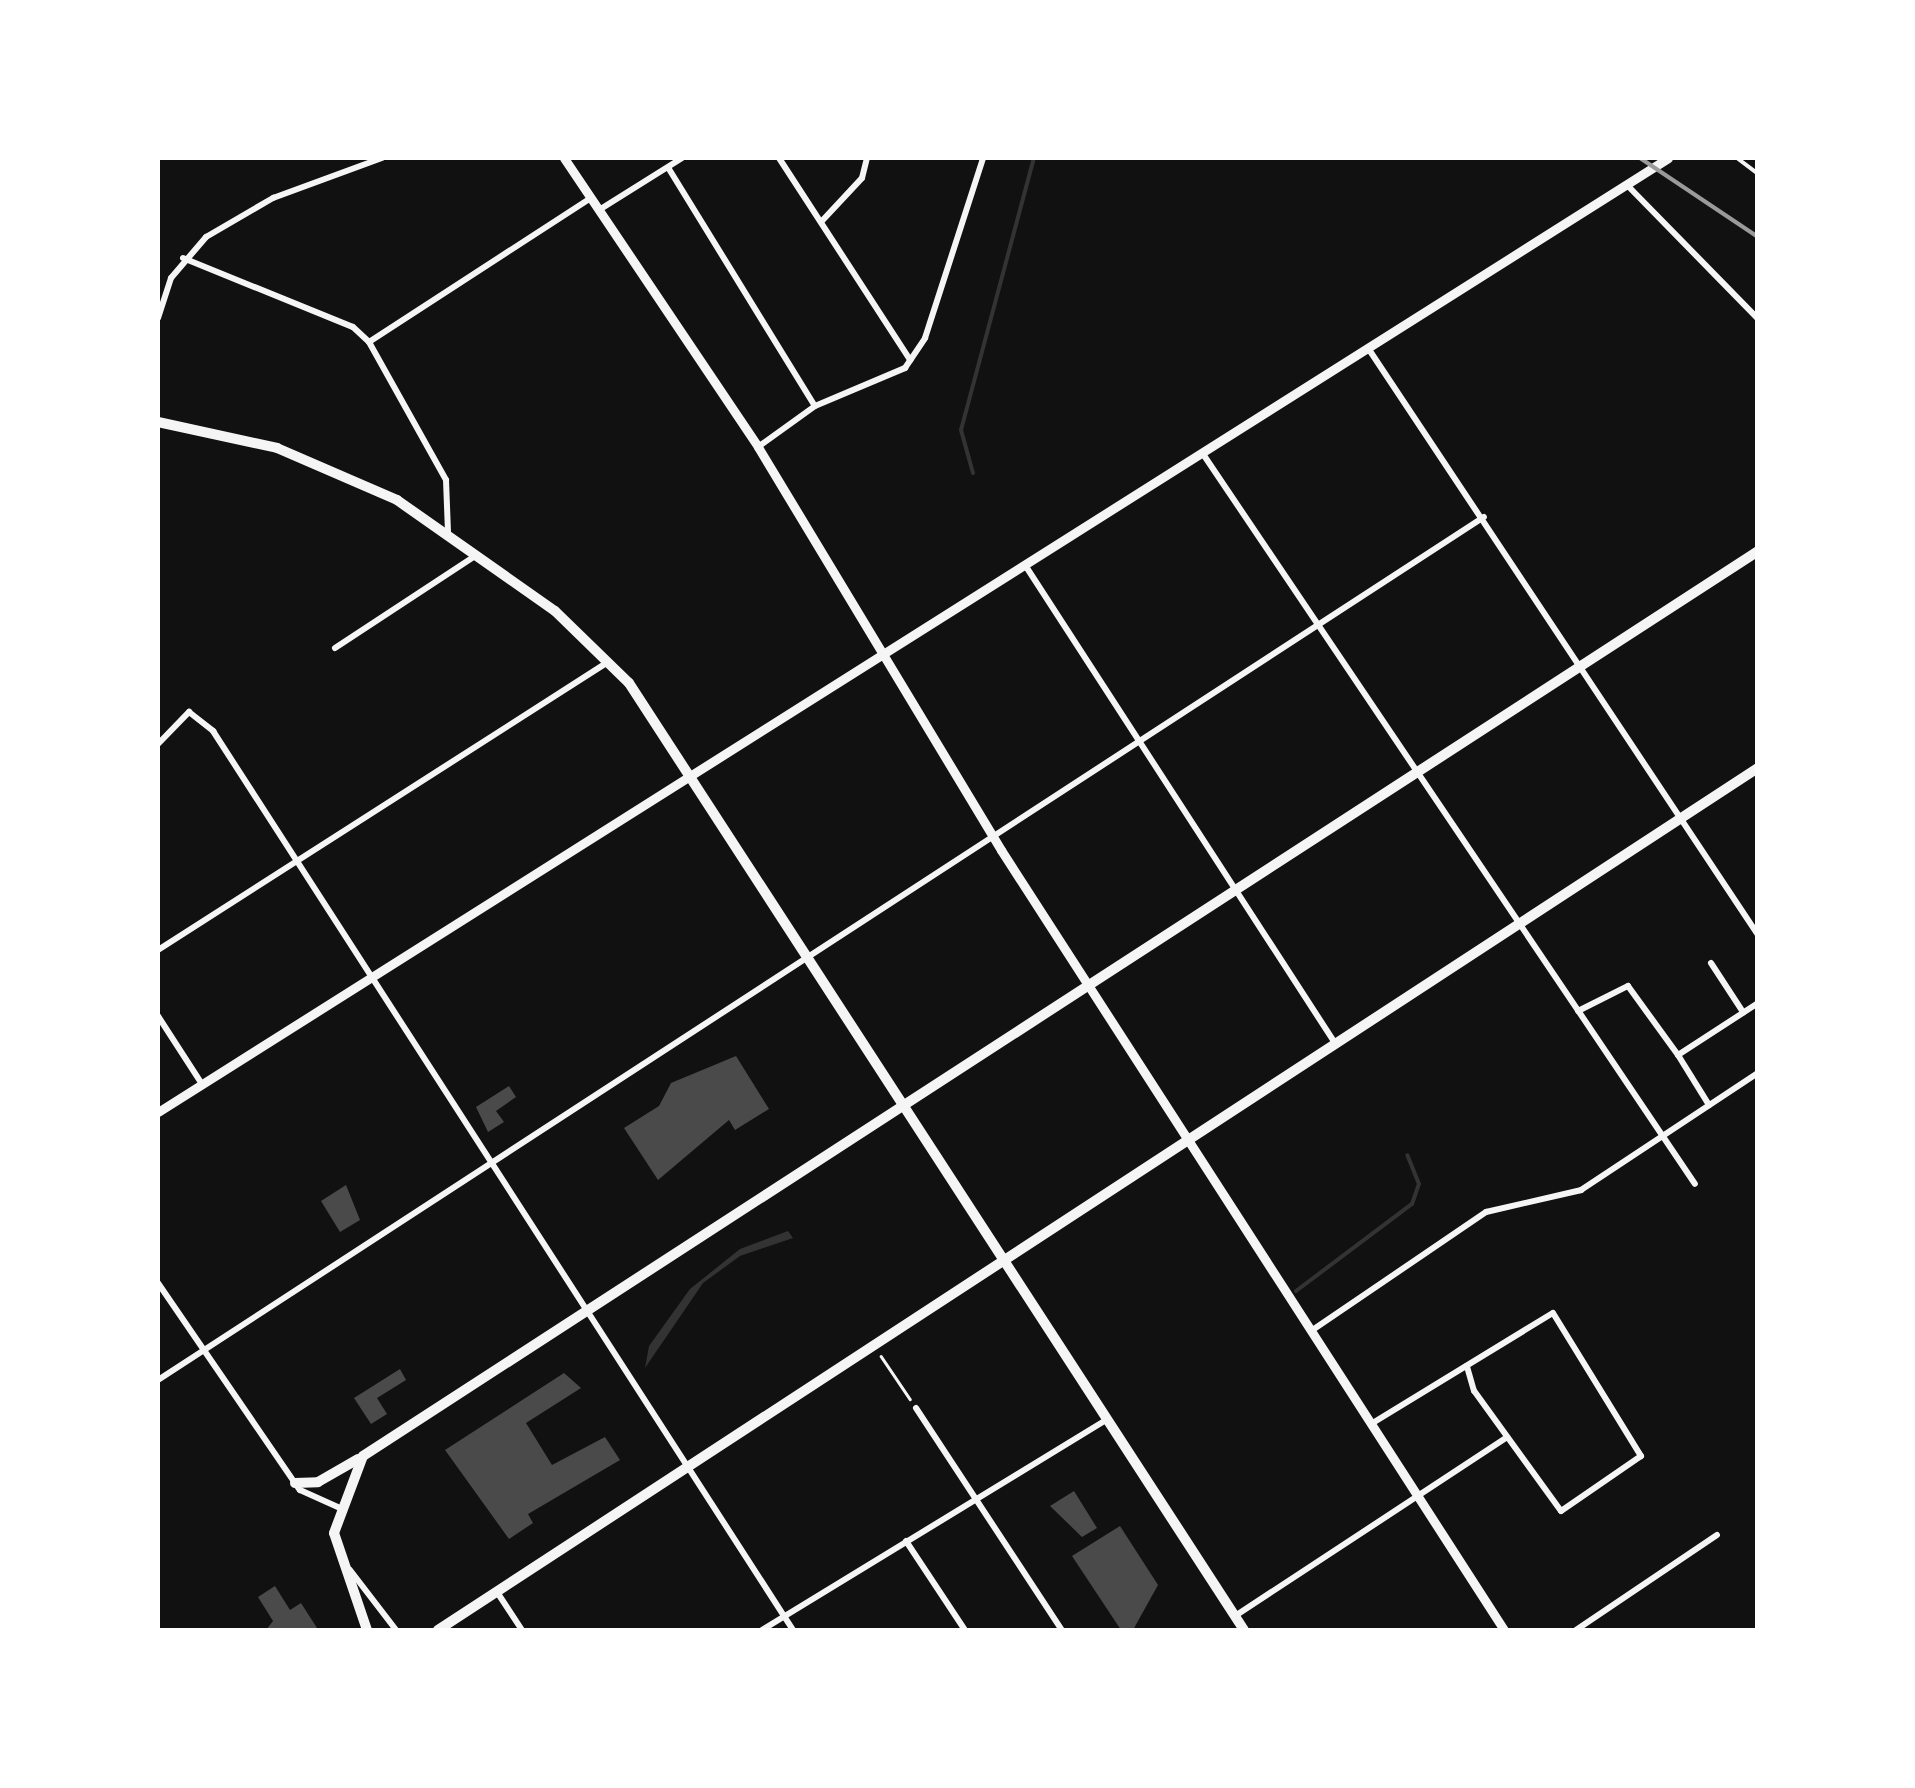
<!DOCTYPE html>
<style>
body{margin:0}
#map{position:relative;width:1915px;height:1788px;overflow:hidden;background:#111;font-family:"Noto Sans",sans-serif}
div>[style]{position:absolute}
.water>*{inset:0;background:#333}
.stream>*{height:4px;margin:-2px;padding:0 2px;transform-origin:2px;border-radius:2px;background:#333}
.building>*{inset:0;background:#4a4a4a}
.path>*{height:2.5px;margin:-1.25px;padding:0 1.25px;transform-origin:1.25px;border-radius:1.25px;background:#f5f5f5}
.service>*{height:4px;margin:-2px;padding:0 2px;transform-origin:2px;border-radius:2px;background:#f5f5f5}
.minor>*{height:6px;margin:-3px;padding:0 3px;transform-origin:3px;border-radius:3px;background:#f5f5f5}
.tertiary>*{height:9px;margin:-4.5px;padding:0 4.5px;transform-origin:4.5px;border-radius:4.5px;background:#f5f5f5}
.secondary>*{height:10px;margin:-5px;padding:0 5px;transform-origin:5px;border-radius:5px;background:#f5f5f5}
.rail>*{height:4px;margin:-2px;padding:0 2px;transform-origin:2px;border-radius:2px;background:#9a9a9a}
span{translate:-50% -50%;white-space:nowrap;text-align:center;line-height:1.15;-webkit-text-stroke:10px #fff;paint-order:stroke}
.frame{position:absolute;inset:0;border:160px solid #fff;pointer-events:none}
</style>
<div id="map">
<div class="water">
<i style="clip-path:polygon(788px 1231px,793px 1238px,740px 1256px,703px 1283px,645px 1368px,649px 1346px,690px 1289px,740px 1249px)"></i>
</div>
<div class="stream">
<i style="left:973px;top:473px;width:45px;rotate:-105.6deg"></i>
<i style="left:961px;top:430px;width:282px;rotate:-75deg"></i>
<i style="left:1296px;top:1291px;width:145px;rotate:-36.9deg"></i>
<i style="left:1412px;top:1204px;width:21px;rotate:-71deg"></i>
<i style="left:1419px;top:1184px;width:31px;rotate:-112deg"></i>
</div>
<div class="building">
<i style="clip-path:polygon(736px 1056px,769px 1109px,735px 1130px,729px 1120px,658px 1180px,624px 1128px,659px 1106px,671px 1083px)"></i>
<i style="clip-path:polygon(509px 1086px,516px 1097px,496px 1111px,504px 1122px,488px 1132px,476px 1107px)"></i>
<i style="clip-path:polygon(346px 1185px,360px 1220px,340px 1232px,321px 1201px)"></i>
<i style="clip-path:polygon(400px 1369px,406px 1380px,377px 1398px,387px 1414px,371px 1424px,354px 1398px)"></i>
<i style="clip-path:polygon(564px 1373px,581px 1388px,526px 1423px,552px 1465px,605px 1437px,620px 1460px,528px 1514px,533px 1523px,509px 1539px,445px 1450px)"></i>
<i style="clip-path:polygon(1074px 1491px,1097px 1528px,1082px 1537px,1050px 1506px)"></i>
<i style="clip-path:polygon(1120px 1526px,1158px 1585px,1133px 1630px,1121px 1630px,1072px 1556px)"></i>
<i style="clip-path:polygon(275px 1586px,290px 1610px,301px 1603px,317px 1628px,266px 1630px,273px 1621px,258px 1597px)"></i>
</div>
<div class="path">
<i style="left:881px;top:1356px;width:52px;rotate:56deg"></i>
</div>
<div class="service">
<i style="left:1737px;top:158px;width:26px;rotate:37deg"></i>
</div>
<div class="minor">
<i style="left:779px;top:158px;width:241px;rotate:57deg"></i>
<i style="left:669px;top:169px;width:278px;rotate:58.4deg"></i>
<i style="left:1627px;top:185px;width:187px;rotate:45.6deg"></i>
<i style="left:599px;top:210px;width:98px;rotate:-32.1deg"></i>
<i style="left:821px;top:222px;width:60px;rotate:-47deg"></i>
<i style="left:862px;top:178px;width:21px;rotate:-76deg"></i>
<i style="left:183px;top:258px;width:183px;rotate:22.1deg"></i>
<i style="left:353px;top:327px;width:22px;rotate:43deg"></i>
<i style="left:369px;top:342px;width:158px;rotate:60.8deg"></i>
<i style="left:446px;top:480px;width:51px;rotate:87.8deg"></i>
<i style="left:158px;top:318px;width:42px;rotate:-72deg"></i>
<i style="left:171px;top:278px;width:54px;rotate:-49.5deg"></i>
<i style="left:206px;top:237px;width:78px;rotate:-30.2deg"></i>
<i style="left:273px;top:198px;width:116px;rotate:-20.2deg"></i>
<i style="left:369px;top:342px;width:265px;rotate:-33deg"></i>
<i style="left:1368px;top:348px;width:705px;rotate:56.4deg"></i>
<i style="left:758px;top:447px;width:70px;rotate:-35.7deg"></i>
<i style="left:815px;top:406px;width:98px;rotate:-22.9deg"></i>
<i style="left:905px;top:368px;width:36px;rotate:-56deg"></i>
<i style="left:925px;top:338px;width:189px;rotate:-72.1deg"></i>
<i style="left:1203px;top:454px;width:880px;rotate:56.02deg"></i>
<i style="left:1025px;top:565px;width:566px;rotate:57.04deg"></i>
<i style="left:335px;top:648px;width:168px;rotate:-33.3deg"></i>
<i style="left:158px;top:744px;width:45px;rotate:-45.9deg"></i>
<i style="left:189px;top:712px;width:31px;rotate:38deg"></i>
<i style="left:213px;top:731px;width:1070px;rotate:57.17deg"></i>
<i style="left:158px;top:950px;width:534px;rotate:-32.62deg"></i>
<i style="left:1711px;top:963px;width:59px;rotate:56.9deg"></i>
<i style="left:1578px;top:1011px;width:56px;rotate:-26.6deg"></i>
<i style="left:1628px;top:986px;width:85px;rotate:54.1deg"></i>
<i style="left:1678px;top:1055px;width:95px;rotate:-33deg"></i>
<i style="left:158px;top:1016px;width:81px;rotate:57.1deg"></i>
<i style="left:1678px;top:1055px;width:59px;rotate:58.2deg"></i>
<i style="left:158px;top:1283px;width:251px;rotate:55.6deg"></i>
<i style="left:300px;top:1490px;width:42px;rotate:24.1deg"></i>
<i style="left:1311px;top:1331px;width:212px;rotate:-34.2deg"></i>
<i style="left:1486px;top:1212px;width:98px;rotate:-13deg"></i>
<i style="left:1581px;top:1190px;width:212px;rotate:-33.5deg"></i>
<i style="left:158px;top:1380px;width:1582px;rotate:-33.06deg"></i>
<i style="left:916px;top:1408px;width:266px;rotate:56.7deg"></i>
<i style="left:1371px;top:1424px;width:213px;rotate:-31.4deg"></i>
<i style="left:1553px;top:1313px;width:168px;rotate:58.4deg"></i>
<i style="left:1641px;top:1456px;width:97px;rotate:145.5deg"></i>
<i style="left:1561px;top:1511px;width:148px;rotate:-125.9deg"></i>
<i style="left:1474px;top:1391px;width:26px;rotate:-106deg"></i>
<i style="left:906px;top:1541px;width:107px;rotate:56.5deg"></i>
<i style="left:350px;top:1570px;width:76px;rotate:52.5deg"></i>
<i style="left:497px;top:1592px;width:45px;rotate:56.7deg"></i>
<i style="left:1235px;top:1616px;width:324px;rotate:-33.3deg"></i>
<i style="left:762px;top:1630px;width:404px;rotate:-31.4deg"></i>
<i style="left:1576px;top:1630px;width:170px;rotate:-34deg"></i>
</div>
<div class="tertiary">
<i style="left:564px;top:158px;width:348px;rotate:56.1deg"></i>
<i style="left:758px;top:447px;width:471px;rotate:58.9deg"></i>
<i style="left:1001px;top:850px;width:928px;rotate:57.18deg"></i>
<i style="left:158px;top:1112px;width:1786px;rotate:-32.28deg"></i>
</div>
<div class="secondary">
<i style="left:158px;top:422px;width:122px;rotate:12.3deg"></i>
<i style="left:277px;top:448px;width:131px;rotate:23.4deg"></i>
<i style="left:397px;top:500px;width:193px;rotate:35.1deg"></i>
<i style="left:555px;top:611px;width:103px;rotate:44.2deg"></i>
<i style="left:629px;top:683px;width:1129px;rotate:57deg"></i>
<i style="left:295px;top:1483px;width:23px;rotate:-2deg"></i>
<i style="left:318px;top:1482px;width:46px;rotate:-29.9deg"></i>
<i style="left:367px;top:1630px;width:102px;rotate:-108.8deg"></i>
<i style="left:334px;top:1533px;width:82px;rotate:-69.4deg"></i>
<i style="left:363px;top:1456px;width:1663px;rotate:-32.97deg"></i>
<i style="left:438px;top:1630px;width:1577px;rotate:-33.15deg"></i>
</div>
<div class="rail">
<i style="left:1640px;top:158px;width:142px;rotate:33.8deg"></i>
</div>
<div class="frame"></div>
</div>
